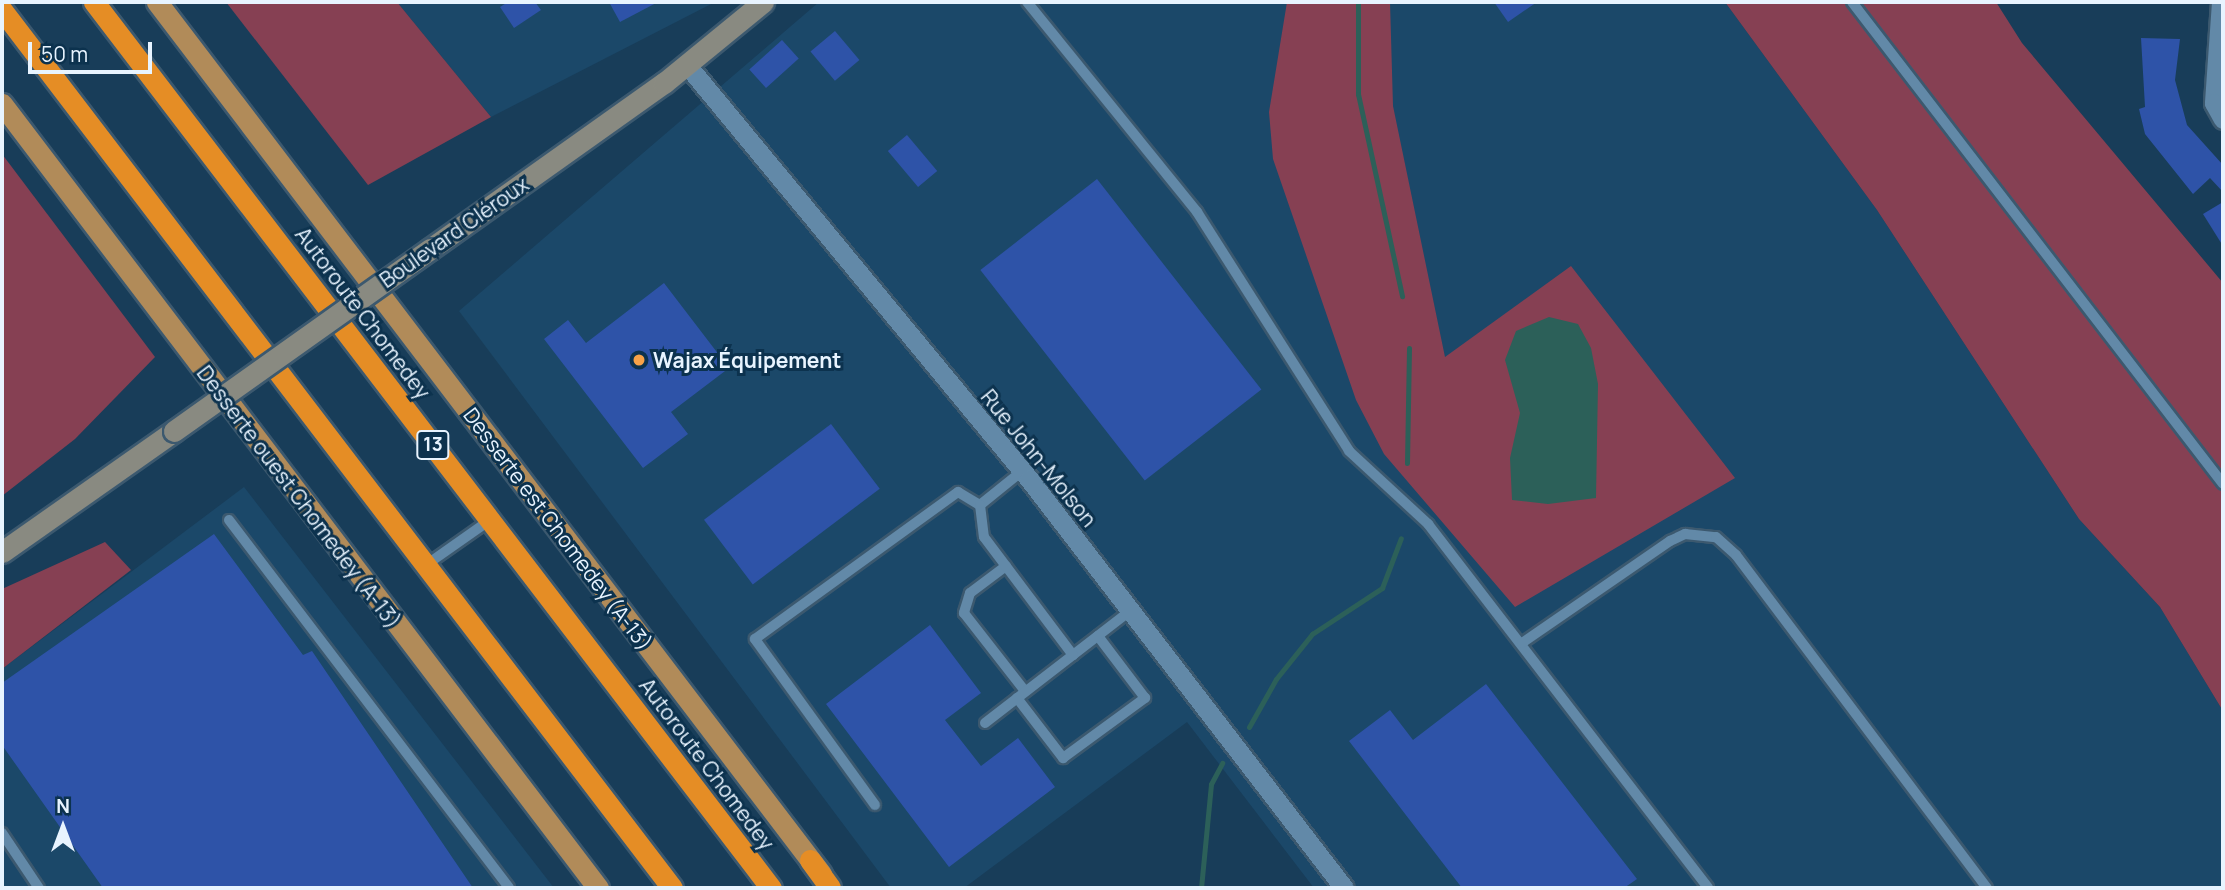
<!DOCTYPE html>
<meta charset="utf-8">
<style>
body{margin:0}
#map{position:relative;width:2225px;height:890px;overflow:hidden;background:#183d59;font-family:Manrope,sans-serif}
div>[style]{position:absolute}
.built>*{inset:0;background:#1b4869}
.green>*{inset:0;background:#864053}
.water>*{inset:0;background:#2c6059}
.stream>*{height:5px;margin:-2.5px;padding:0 2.5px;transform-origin:2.5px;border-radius:2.5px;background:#2c6059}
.building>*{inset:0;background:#2e53a8;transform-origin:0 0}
.roads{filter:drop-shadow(2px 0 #3c596f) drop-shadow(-2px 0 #3c596f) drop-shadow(0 2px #3c596f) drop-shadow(0 -2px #3c596f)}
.lane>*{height:10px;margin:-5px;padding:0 5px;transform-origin:5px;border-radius:5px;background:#6289a8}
.street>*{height:19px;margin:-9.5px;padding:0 9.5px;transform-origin:9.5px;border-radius:9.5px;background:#6289a8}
.secondary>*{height:21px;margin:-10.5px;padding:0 10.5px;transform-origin:10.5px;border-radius:10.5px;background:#898a81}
.primary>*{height:21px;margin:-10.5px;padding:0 10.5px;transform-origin:10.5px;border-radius:10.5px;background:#b18b59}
.highway>*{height:21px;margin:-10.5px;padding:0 10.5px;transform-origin:10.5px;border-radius:10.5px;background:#e58d25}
.bridges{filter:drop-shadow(2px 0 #3c596f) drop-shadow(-2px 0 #3c596f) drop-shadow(0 2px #3c596f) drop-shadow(0 -2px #3c596f)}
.secondary-bridge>*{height:21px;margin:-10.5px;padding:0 10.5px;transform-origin:10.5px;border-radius:10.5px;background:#898a81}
.dots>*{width:19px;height:19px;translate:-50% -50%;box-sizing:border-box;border:4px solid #0c324e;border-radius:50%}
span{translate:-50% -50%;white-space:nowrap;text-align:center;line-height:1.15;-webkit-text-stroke:6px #0c324e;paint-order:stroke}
.shield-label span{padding:2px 5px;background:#0c324e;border:2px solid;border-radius:5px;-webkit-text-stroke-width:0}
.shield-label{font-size:19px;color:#e8f4ff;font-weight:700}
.street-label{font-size:21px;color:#e8f4ff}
.poi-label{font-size:21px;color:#e8f4ff;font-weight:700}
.left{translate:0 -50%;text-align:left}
.frame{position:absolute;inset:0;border:4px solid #e8f4ff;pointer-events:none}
.north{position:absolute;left:28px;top:792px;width:70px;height:70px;-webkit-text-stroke:5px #0c324e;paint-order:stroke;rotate:0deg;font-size:19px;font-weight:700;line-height:28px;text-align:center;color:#e8f4ff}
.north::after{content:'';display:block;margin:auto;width:24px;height:32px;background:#e8f4ff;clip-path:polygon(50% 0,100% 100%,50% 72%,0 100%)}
.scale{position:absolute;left:28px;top:42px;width:124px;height:32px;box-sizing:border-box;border:4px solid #e8f4ff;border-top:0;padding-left:9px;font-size:21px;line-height:24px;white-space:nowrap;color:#e8f4ff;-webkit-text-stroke:5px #0c324e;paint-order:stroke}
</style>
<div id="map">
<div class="built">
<i style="clip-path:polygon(397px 2px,715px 2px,491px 117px)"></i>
<i style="clip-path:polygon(819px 2px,1725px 2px,1877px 210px,2079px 519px,2160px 607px,2223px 711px,2223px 888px,1314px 888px,1187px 722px,964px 888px,891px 888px,459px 311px)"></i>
<i style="clip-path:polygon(244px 487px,554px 888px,2px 888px,2px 669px)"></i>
</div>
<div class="green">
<i style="clip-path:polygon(226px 2px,397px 2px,491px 117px,368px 185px)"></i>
<i style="clip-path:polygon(1287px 2px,1390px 2px,1393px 106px,1445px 357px,1571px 266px,1735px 478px,1515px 607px,1384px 454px,1356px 400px,1273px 159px,1269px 112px)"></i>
<i style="clip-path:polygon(1725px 2px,1996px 2px,2022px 43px,2223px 283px,2223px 711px,2160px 607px,2079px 519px,1877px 210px)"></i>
<i style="clip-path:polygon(2px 154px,155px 357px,75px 439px,2px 496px)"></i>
<i style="clip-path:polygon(105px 542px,131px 570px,2px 669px,2px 589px)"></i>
</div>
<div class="water">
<i style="clip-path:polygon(1549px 317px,1578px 324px,1591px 348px,1598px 384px,1596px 498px,1548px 504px,1512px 500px,1510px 458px,1520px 413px,1505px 360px,1516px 331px)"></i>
</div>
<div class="stream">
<i style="left:1358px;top:2px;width:92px;rotate:90deg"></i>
<i style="left:1358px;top:94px;width:207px;rotate:77.7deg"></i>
<i style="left:1407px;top:463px;width:115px;rotate:-89deg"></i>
<i style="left:1249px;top:727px;width:55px;rotate:-60.6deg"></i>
<i style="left:1276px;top:679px;width:58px;rotate:-51.3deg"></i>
<i style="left:1312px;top:634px;width:84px;rotate:-33.3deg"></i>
<i style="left:1382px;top:588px;width:53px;rotate:-69.2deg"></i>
<i style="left:1201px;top:888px;width:104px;rotate:-84.5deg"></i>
<i style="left:1211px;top:784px;width:24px;rotate:-62deg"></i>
</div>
<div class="building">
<i style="clip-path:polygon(508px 2px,535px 2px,541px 10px,514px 28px,500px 7px)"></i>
<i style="clip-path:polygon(609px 2px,658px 2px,620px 22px)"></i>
<i style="clip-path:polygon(1494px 2px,1537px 2px,1508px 22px)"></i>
<i style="left:835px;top:31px;width:38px;height:32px;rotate:50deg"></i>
<i style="clip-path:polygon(2141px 38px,2180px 39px,2175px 80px,2187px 125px,2223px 165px,2223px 192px,2210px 178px,2193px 194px,2145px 134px,2139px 109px,2145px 107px)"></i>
<i style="left:782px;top:40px;width:25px;height:44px;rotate:48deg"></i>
<i style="left:907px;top:135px;width:47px;height:25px;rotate:50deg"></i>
<i style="left:1097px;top:179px;width:267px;height:148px;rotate:52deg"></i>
<i style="clip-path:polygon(2223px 202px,2223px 246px,2203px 214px)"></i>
<i style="clip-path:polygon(664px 283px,729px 368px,671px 412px,688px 434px,643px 468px,544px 339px,568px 320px,586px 343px)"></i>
<i style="left:831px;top:424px;width:81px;height:159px;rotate:53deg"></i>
<i style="clip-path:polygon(214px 534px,303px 655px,312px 651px,473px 888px,103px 888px,2px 745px,2px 683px)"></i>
<i style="clip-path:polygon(930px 625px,981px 693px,945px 720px,981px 766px,1018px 738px,1055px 787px,949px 867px,826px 704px)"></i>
<i style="clip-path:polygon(1486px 684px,1637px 879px,1624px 888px,1462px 888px,1349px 741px,1390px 710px,1413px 740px)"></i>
</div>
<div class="roads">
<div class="lane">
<i style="left:1027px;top:2px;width:270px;rotate:51deg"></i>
<i style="left:1197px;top:212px;width:283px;rotate:57.5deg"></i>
<i style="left:1349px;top:451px;width:108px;rotate:42.7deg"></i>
<i style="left:1428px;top:524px;width:459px;rotate:52.4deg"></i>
<i style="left:1852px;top:2px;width:608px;rotate:52.41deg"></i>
<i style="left:980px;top:505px;width:54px;rotate:-39deg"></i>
<i style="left:229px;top:520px;width:462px;rotate:52.7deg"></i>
<i style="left:426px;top:565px;width:78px;rotate:-35.1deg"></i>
<i style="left:1006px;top:566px;width:45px;rotate:143.1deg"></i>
<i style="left:970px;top:593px;width:21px;rotate:107deg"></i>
<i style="left:964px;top:613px;width:99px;rotate:52deg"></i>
<i style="left:1522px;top:643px;width:180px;rotate:-34.6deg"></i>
<i style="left:1670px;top:541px;width:17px;rotate:-25deg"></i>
<i style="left:1685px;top:534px;width:31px;rotate:6deg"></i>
<i style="left:1716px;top:537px;width:27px;rotate:42deg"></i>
<i style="left:1736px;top:555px;width:417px;rotate:53deg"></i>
<i style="left:1017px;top:698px;width:76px;rotate:52.5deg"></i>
<i style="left:1063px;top:758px;width:102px;rotate:-36.2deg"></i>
<i style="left:1145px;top:698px;width:78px;rotate:-127.2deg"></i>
<i style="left:985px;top:723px;width:185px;rotate:-37.7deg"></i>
<i style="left:875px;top:805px;width:205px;rotate:-125.9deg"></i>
<i style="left:755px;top:639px;width:251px;rotate:-35.9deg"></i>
<i style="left:958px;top:492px;width:26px;rotate:31deg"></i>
<i style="left:980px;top:505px;width:32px;rotate:83deg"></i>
<i style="left:984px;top:537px;width:148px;rotate:53deg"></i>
<i style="left:2px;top:833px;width:66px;rotate:56.1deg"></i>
</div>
<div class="street">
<i style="left:2221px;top:2px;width:101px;rotate:94deg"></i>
<i style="left:2214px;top:103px;width:18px;rotate:61deg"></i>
<i style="left:687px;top:65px;width:537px;rotate:50.44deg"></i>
<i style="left:1029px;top:479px;width:516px;rotate:52.4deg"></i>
</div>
<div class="secondary">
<i style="left:430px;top:249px;width:287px;rotate:-35.4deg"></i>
<i style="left:664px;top:83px;width:128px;rotate:-39.3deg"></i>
<i style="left:2px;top:552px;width:210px;rotate:-35.1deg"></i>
</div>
<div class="primary">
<i style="left:157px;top:2px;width:1096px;rotate:52.71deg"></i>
<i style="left:2px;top:104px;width:985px;rotate:52.76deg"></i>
</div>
<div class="highway">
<i style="left:94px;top:2px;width:1115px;rotate:52.62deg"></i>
<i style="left:2px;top:10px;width:1104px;rotate:52.65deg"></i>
<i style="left:810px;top:860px;width:34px;rotate:54deg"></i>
</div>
</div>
<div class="bridges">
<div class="secondary-bridge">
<i style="left:174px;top:431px;width:314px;rotate:-35.4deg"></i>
</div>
</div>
<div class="dots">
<i style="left:639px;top:360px;background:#f7a248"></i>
</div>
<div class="shield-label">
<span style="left:433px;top:445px">13</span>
</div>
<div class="street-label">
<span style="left:454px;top:232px;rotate:-35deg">Boulevard Cléroux</span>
<span style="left:363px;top:313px;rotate:53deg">Autoroute Chomedey</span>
<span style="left:1039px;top:458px;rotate:51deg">Rue John-Molson</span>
<span style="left:299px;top:497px;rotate:53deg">Desserte ouest Chomedey (A-13)</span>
<span style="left:558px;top:529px;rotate:53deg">Desserte est Chomedey (A-13)</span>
<span style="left:707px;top:764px;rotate:53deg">Autoroute Chomedey</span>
</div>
<div class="poi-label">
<span class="left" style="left:653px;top:360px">Wajax Équipement</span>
</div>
<div class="frame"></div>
<div class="north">N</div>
<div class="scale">50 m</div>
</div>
